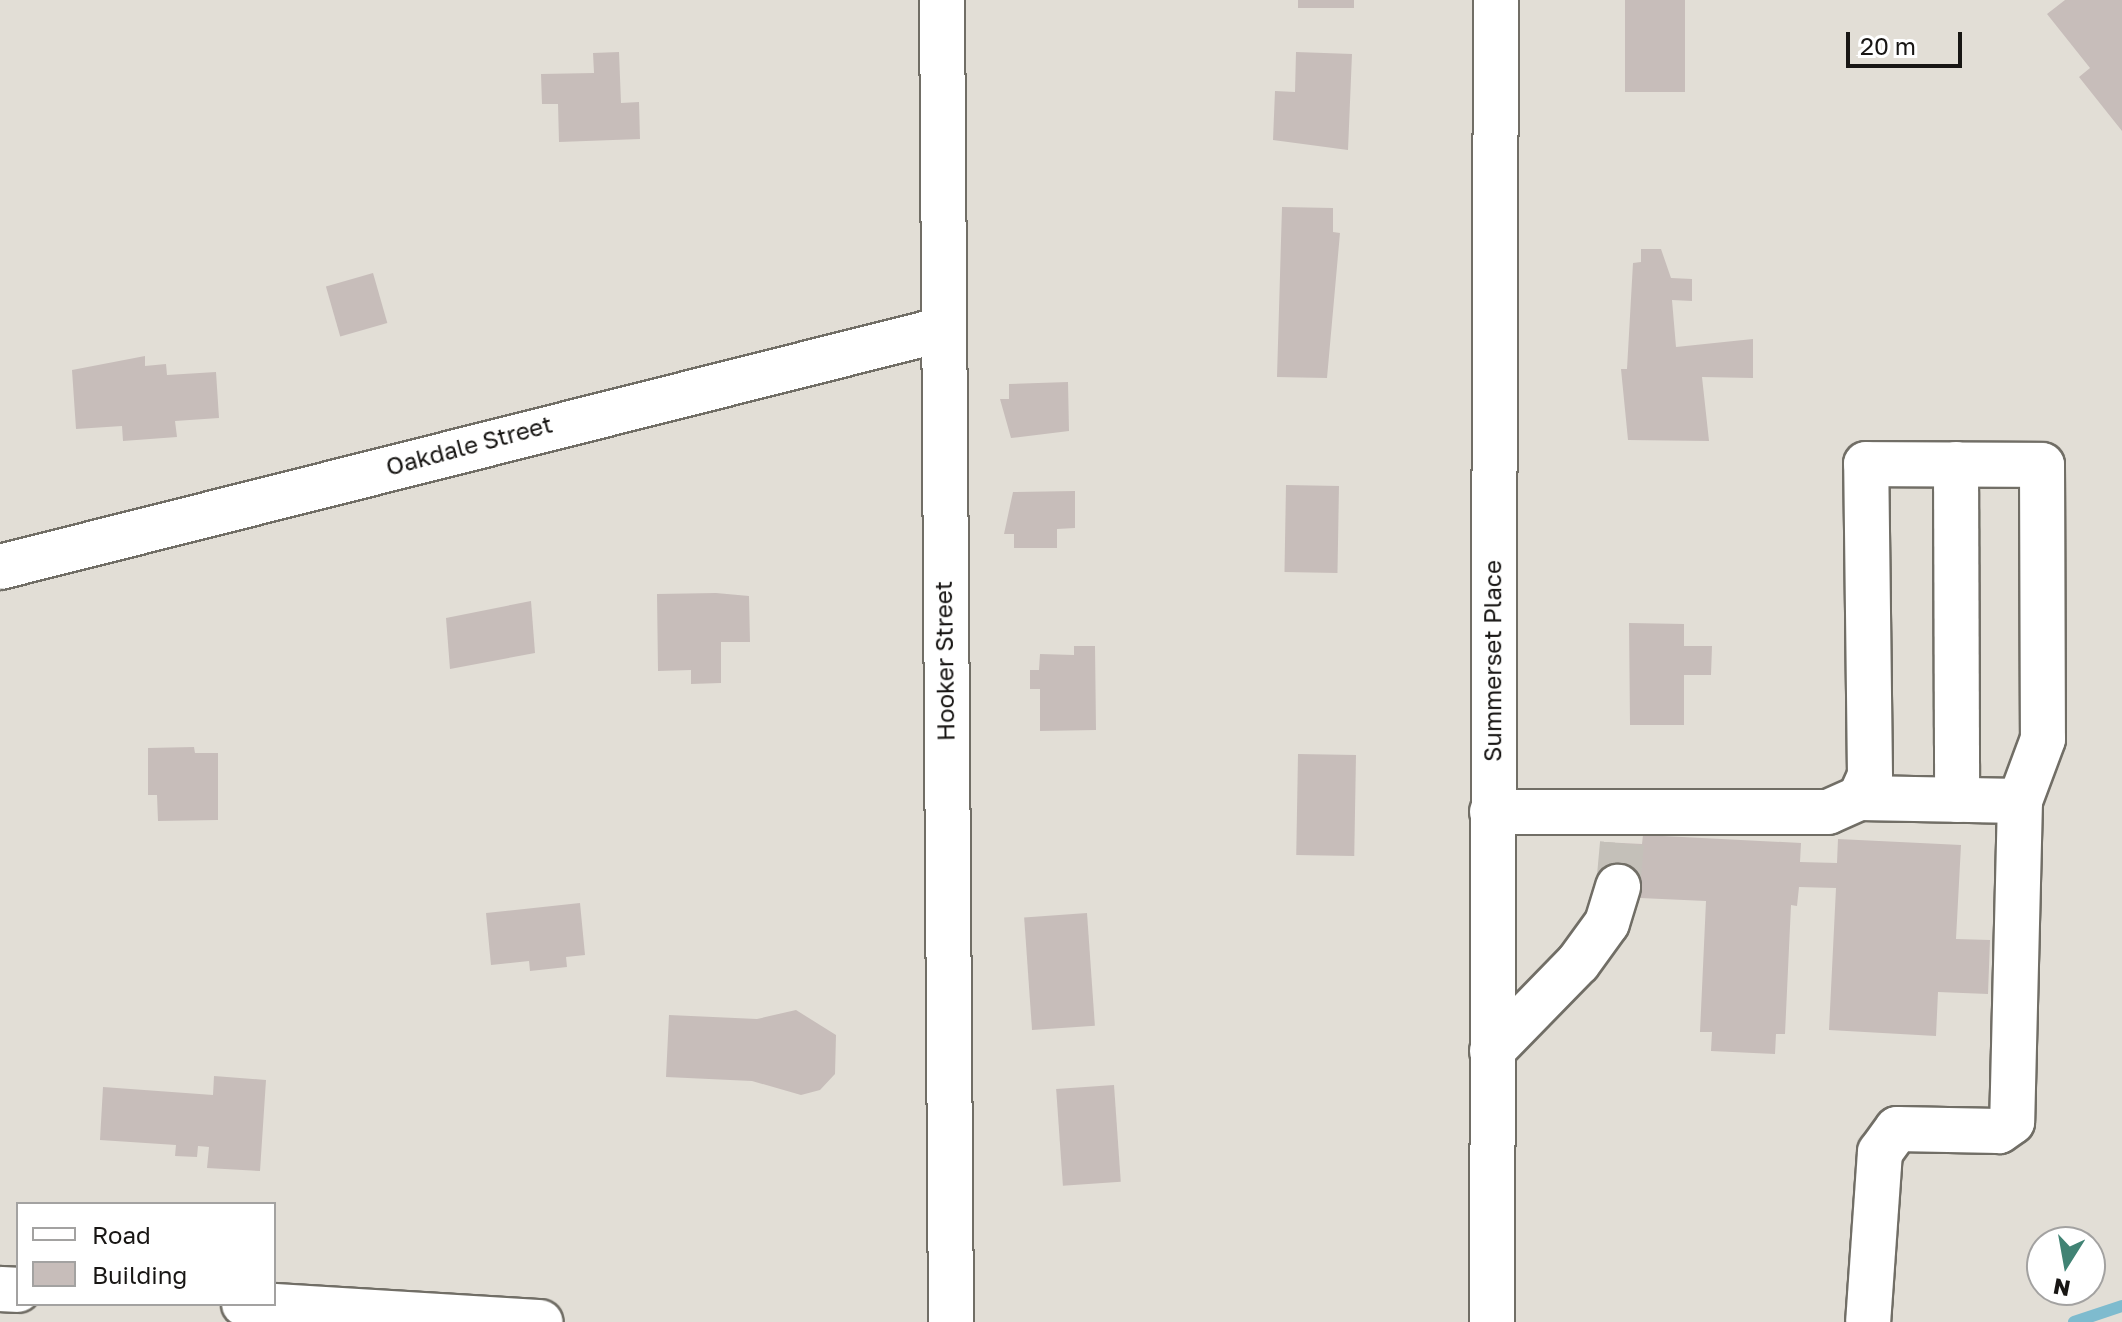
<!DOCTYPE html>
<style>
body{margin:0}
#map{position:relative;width:2122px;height:1322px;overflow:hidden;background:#e2ded6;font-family:"Golos Text",sans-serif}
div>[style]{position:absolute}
.stream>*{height:12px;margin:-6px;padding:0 6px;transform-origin:6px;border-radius:6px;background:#7ebbce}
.building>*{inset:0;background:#c7bdba;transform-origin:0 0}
.minor-tunnel>*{height:44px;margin-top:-22px;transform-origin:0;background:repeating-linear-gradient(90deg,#c4c0b9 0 44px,transparent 0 66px)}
.roads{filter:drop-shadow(2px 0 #716e66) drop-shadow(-2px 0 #716e66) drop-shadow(0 2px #716e66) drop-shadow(0 -2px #716e66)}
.minor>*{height:44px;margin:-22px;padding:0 22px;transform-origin:22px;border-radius:22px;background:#fff}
span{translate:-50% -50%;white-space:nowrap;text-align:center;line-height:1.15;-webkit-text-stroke:6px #fff;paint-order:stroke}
.street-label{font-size:24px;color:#181614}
.legend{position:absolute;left:16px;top:1202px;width:260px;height:104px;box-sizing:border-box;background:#fff;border:2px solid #a3a2a1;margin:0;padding:10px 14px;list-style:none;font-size:24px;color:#181614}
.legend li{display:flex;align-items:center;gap:16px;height:40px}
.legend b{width:40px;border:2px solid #a3a2a1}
.north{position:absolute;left:2026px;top:1226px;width:80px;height:80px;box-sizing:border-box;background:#fff;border:2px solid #a3a2a1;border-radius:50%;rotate:191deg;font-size:22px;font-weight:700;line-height:32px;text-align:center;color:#181614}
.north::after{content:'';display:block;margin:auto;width:28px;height:36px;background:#418374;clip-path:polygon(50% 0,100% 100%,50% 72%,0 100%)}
.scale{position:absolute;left:1846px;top:32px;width:116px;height:36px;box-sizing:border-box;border:4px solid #181614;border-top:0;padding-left:10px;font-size:24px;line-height:28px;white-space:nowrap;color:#181614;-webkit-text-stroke:6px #fff;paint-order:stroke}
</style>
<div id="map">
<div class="stream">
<i style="left:2074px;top:1322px;width:51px;rotate:-18.4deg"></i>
</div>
<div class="building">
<i style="left:1298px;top:0;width:56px;height:8px"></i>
<i style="left:1625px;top:0;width:60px;height:92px"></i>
<i style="clip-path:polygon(2065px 0,2122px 0,2122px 131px,2079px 77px,2090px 68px,2047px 14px)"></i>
<i style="clip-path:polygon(619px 52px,621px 103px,639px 102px,640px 139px,559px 142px,558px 104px,542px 104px,541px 74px,594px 73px,593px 53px)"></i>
<i style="clip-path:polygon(1296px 52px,1352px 54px,1348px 150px,1273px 140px,1275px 91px,1295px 92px)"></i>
<i style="clip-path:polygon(1282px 207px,1333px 208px,1333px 232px,1340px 233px,1327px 378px,1277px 377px)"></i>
<i style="clip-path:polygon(1641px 249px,1661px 249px,1671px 278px,1692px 279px,1692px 301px,1672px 300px,1676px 347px,1753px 339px,1753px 378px,1702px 377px,1709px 441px,1628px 440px,1621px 369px,1627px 369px,1633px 263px,1641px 262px)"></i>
<i style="left:373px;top:273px;width:52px;height:49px;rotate:74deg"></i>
<i style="clip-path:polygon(145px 356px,145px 366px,166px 364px,167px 375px,216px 372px,219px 418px,175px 421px,177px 437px,123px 441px,122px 426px,76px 429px,72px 370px)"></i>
<i style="clip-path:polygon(1068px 382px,1069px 431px,1011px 438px,1000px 399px,1009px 399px,1009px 384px)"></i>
<i style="left:1286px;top:485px;width:53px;height:87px;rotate:1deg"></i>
<i style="clip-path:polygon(1075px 491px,1075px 528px,1057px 529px,1057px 548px,1014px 548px,1014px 534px,1004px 534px,1013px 492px)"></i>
<i style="clip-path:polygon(716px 593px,749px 596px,750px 642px,721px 642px,721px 683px,691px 684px,691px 670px,658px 671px,657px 594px)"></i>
<i style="clip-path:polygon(531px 601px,535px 653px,450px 669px,446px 618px)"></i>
<i style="clip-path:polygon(1629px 623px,1684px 624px,1684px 646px,1712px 646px,1711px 675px,1684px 675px,1684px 725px,1630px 725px)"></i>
<i style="clip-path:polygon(1074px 646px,1095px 646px,1096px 730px,1040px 731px,1040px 689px,1030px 689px,1030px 670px,1039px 670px,1040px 654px,1074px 655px)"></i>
<i style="clip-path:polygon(194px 747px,195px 753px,218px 753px,218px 820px,158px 821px,157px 795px,148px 795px,148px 748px)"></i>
<i style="left:1298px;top:754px;width:58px;height:101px;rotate:1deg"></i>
<i style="clip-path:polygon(1643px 835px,1801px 843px,1800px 862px,1837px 863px,1838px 839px,1961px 845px,1956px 939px,1990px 940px,1988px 994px,1938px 992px,1936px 1036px,1829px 1030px,1836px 888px,1799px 887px,1797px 906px,1791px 905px,1785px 1034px,1776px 1034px,1775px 1054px,1711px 1051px,1712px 1032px,1700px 1032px,1706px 901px,1640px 898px,1640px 888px,1600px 886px,1602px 842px,1642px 844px)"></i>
<i style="clip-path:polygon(580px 903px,585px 955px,566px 957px,567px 967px,530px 971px,529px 961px,491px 965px,486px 913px)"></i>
<i style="left:1087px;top:913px;width:113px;height:63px;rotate:86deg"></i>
<i style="clip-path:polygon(796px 1010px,836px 1035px,835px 1074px,820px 1090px,801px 1095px,752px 1081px,666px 1077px,669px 1015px,757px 1019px)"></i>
<i style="clip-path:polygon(214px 1076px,266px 1080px,260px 1171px,207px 1168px,209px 1147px,198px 1146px,197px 1157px,175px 1156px,176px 1145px,100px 1140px,103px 1087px,213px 1095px)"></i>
<i style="left:1114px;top:1085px;width:97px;height:58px;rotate:86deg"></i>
</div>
<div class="minor-tunnel">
<i style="left:1618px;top:887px;width:44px;rotate:-84.8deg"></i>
</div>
<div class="roads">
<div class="minor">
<i style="left:942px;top:0;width:1322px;rotate:89.61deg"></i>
<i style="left:1956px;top:464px;width:336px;rotate:89.8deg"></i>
<i style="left:0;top:567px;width:969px;rotate:-14.15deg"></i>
<i style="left:1860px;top:798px;width:24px;rotate:-66deg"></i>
<i style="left:1870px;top:776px;width:312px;rotate:-90.7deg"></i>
<i style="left:1866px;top:464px;width:176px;rotate:0.3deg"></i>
<i style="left:2042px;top:465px;width:274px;rotate:89.8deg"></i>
<i style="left:2043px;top:739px;width:66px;rotate:110.4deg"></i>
<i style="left:2020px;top:801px;width:321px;rotate:91.4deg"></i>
<i style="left:2012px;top:1122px;width:16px;rotate:145deg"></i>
<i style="left:1999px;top:1131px;width:102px;rotate:-178.9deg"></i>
<i style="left:1897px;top:1129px;width:29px;rotate:126deg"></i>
<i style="left:1880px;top:1152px;width:170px;rotate:94deg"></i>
<i style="left:1492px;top:812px;width:336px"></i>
<i style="left:1828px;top:812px;width:35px;rotate:-24deg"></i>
<i style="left:1860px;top:798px;width:160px;rotate:1.1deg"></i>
<i style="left:1492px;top:1051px;width:123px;rotate:-45.7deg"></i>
<i style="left:1578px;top:963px;width:49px;rotate:-54.1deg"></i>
<i style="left:1607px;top:923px;width:38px;rotate:-73deg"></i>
<i style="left:0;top:1289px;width:18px;rotate:3deg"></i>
<i style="left:244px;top:1304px;width:297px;rotate:3.5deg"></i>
<i style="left:1492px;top:1322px;width:1322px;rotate:-89.83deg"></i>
</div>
</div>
<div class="street-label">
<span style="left:469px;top:445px;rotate:-15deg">Oakdale Street</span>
<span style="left:944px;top:661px;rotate:-91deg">Hooker Street</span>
<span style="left:1492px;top:661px;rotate:-90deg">Summerset Place</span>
</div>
<ul class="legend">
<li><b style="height:10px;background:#fff"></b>Road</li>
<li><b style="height:22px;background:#c7bdba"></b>Building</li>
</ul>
<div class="north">N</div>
<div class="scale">20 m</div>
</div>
